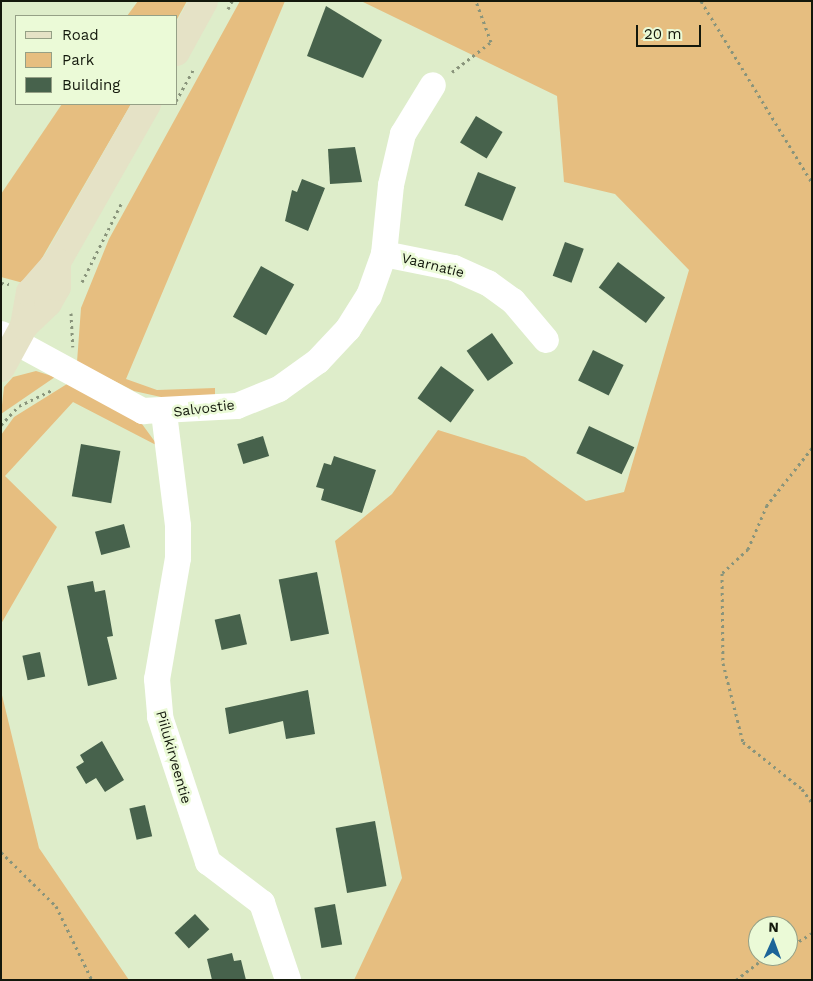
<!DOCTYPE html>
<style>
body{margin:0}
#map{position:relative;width:813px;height:981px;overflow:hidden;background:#deedca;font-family:"Work Sans",sans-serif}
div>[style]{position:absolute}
.green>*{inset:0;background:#e6be80}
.building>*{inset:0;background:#47624c;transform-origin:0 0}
.path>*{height:3px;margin-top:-1.5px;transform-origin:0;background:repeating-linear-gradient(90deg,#89947b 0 2.5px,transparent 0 6.5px)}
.street>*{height:26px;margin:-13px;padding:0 13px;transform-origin:13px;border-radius:13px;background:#fff}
.secondary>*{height:28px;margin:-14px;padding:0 14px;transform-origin:14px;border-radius:14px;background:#e5e2c6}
span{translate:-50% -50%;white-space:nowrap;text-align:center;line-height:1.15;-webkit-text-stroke:5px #ebfad7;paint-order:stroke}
.street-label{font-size:14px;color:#13180c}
.frame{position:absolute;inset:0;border:2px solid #13180c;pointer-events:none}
.legend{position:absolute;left:15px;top:15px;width:162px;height:90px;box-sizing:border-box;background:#ebfad7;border:1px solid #95a086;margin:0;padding:6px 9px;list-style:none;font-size:15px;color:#13180c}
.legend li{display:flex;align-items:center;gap:10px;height:25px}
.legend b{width:25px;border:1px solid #95a086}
.north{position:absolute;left:748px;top:916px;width:50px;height:50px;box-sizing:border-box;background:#ebfad7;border:1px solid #95a086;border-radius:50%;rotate:2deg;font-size:14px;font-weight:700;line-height:20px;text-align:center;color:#13180c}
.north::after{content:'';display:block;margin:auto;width:18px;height:22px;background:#1c6498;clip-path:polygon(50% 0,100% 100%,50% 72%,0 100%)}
.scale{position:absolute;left:636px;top:25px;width:65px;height:22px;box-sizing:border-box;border:2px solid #13180c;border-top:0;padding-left:6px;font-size:15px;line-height:18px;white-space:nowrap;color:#13180c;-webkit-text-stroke:4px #ebfad7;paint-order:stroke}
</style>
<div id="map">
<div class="green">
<i style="clip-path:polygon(138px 1px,187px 1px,176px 21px,176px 16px,127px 16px)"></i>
<i style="clip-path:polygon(240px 1px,285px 1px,126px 379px,157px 390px,215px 388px,215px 397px,161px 397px,134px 391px,77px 362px,81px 308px,109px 239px)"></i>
<i style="clip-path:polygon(evenodd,361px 1px,812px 1px,812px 980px,354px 980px,402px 878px,335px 541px,392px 494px,438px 430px,525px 457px,586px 501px,624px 492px,689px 270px,615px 194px,564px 182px,557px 96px,361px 1px,758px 926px,788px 926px,788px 956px,758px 956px,758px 926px)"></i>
<i style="clip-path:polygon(62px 104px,131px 104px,27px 284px,1px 277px,1px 194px)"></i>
<i style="clip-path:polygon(36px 371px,55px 377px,1px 414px,4px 387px,13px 377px)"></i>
<i style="clip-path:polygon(67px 384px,142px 424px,158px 446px,73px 402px,5px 476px,57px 527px,1px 624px,1px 435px,14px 417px)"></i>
<i style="clip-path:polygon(1px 691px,39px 848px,129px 980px,1px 980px)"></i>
</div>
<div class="building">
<i style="clip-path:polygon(326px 6px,382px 40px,363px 78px,307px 56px)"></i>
<i style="left:476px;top:116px;width:31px;height:31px;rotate:31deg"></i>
<i style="clip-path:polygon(355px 147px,362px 182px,330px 184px,328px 149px)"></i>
<i style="left:478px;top:172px;width:41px;height:36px;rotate:22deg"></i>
<i style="clip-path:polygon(302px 179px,325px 188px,308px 231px,285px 221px,292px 190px,297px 192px)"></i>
<i style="left:565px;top:242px;width:20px;height:36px;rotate:20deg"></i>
<i style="left:618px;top:262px;width:59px;height:32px;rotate:37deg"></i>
<i style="left:261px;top:266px;width:38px;height:58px;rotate:29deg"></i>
<i style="left:492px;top:333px;width:37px;height:31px;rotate:55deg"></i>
<i style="left:593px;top:350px;width:34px;height:34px;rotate:26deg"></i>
<i style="left:441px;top:366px;width:41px;height:40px;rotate:36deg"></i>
<i style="left:589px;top:426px;width:50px;height:30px;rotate:25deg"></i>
<i style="left:263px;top:436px;width:21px;height:27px;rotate:73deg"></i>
<i style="left:81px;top:444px;width:40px;height:53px;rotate:10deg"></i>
<i style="clip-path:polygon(334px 456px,376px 470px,362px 513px,321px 500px,324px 489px,316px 487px,324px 463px,331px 465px)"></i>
<i style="left:124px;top:524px;width:24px;height:30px;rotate:75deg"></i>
<i style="left:317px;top:572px;width:63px;height:39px;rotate:79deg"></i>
<i style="clip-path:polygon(93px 581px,95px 592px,105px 590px,113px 636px,107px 637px,117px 679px,88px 686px,67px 586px)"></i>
<i style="left:240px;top:614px;width:31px;height:26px;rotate:77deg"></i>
<i style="left:40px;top:652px;width:25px;height:18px;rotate:78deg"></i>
<i style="clip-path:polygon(308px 690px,315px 734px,286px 739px,283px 721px,229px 734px,225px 708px)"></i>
<i style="clip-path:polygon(102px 741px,124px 780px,105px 792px,96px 778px,86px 784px,76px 767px,84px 762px,80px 755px)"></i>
<i style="left:145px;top:805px;width:32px;height:16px;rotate:77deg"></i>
<i style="left:375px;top:821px;width:66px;height:40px;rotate:80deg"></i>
<i style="left:335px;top:904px;width:41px;height:21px;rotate:80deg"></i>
<i style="left:195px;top:914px;width:21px;height:28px;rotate:47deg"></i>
<i style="clip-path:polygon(232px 953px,234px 961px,241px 960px,246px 980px,212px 980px,207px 959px)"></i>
</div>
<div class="path">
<i style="left:701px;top:1px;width:213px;rotate:58.6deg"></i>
<i style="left:228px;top:9px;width:9px;rotate:-63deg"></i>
<i style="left:452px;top:72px;width:49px;rotate:-37.6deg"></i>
<i style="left:491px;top:42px;width:44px;rotate:-110.1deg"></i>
<i style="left:176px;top:101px;width:37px;rotate:-61deg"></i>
<i style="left:82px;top:282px;width:89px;rotate:-63.4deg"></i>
<i style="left:1px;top:283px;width:8px;rotate:7deg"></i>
<i style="left:71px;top:313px;width:34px;rotate:87deg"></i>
<i style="left:1px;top:425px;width:26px;rotate:-47deg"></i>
<i style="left:19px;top:406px;width:37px;rotate:-26deg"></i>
<i style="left:812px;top:448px;width:73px;rotate:128.3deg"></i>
<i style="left:767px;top:505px;width:48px;rotate:113.4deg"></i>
<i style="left:748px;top:549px;width:35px;rotate:137deg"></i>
<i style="left:722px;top:573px;width:90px;rotate:89.4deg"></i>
<i style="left:723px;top:663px;width:81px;rotate:75.8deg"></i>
<i style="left:743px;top:742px;width:75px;rotate:38.5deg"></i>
<i style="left:802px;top:789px;width:17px;rotate:54deg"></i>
<i style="left:1px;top:852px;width:77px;rotate:44.5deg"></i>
<i style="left:56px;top:906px;width:82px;rotate:64.1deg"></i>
<i style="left:788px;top:948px;width:28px;rotate:-32deg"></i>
<i style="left:736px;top:980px;width:39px;rotate:-38deg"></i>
</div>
<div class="street">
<i style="left:384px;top:254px;width:71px;rotate:11.3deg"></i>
<i style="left:454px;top:268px;width:37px;rotate:24deg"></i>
<i style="left:488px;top:283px;width:31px;rotate:36deg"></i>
<i style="left:513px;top:301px;width:51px;rotate:49.8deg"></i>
<i style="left:1px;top:334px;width:162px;rotate:28.5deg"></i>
<i style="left:143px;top:411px;width:94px;rotate:-3deg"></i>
<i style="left:237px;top:406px;width:45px;rotate:-22deg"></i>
<i style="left:279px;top:389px;width:48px;rotate:-35.7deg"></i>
<i style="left:318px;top:361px;width:44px;rotate:-46.8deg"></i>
<i style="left:348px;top:329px;width:39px;rotate:-58deg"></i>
<i style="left:369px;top:296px;width:45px;rotate:-70.3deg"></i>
<i style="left:384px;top:254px;width:69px;rotate:-84.2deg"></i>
<i style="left:391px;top:185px;width:52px;rotate:-76.8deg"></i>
<i style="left:403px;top:134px;width:57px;rotate:-58.5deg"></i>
<i style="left:164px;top:413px;width:114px;rotate:82.9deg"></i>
<i style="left:178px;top:526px;width:32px;rotate:90deg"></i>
<i style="left:178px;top:558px;width:123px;rotate:99.8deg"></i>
<i style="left:157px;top:679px;width:38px;rotate:85deg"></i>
<i style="left:160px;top:717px;width:153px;rotate:71.7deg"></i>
<i style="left:208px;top:862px;width:68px;rotate:37.2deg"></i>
<i style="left:262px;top:903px;width:81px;rotate:71.3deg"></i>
</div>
<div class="secondary">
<i style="left:176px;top:52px;width:58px;rotate:-61.2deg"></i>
<i style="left:24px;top:326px;width:34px;rotate:-80deg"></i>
<i style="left:30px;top:293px;width:41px;rotate:-48.9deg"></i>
<i style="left:57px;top:262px;width:182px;rotate:-60.3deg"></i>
<i style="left:1px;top:368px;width:48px;rotate:-61.3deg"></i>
<i style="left:24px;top:326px;width:33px;rotate:-44deg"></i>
<i style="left:48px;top:303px;width:18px;rotate:-61deg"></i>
<i style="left:57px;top:287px;width:25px;rotate:-90deg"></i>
</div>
<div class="street-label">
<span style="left:433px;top:265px;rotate:14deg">Vaarnatie</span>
<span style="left:204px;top:408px;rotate:-7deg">Salvostie</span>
<span style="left:174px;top:757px;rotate:74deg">Piilukirveentie</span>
</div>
<div class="frame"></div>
<ul class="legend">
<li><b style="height:6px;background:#e5e2c6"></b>Road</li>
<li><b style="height:14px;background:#e6be80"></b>Park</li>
<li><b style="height:14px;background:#47624c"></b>Building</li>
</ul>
<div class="north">N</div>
<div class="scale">20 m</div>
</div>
